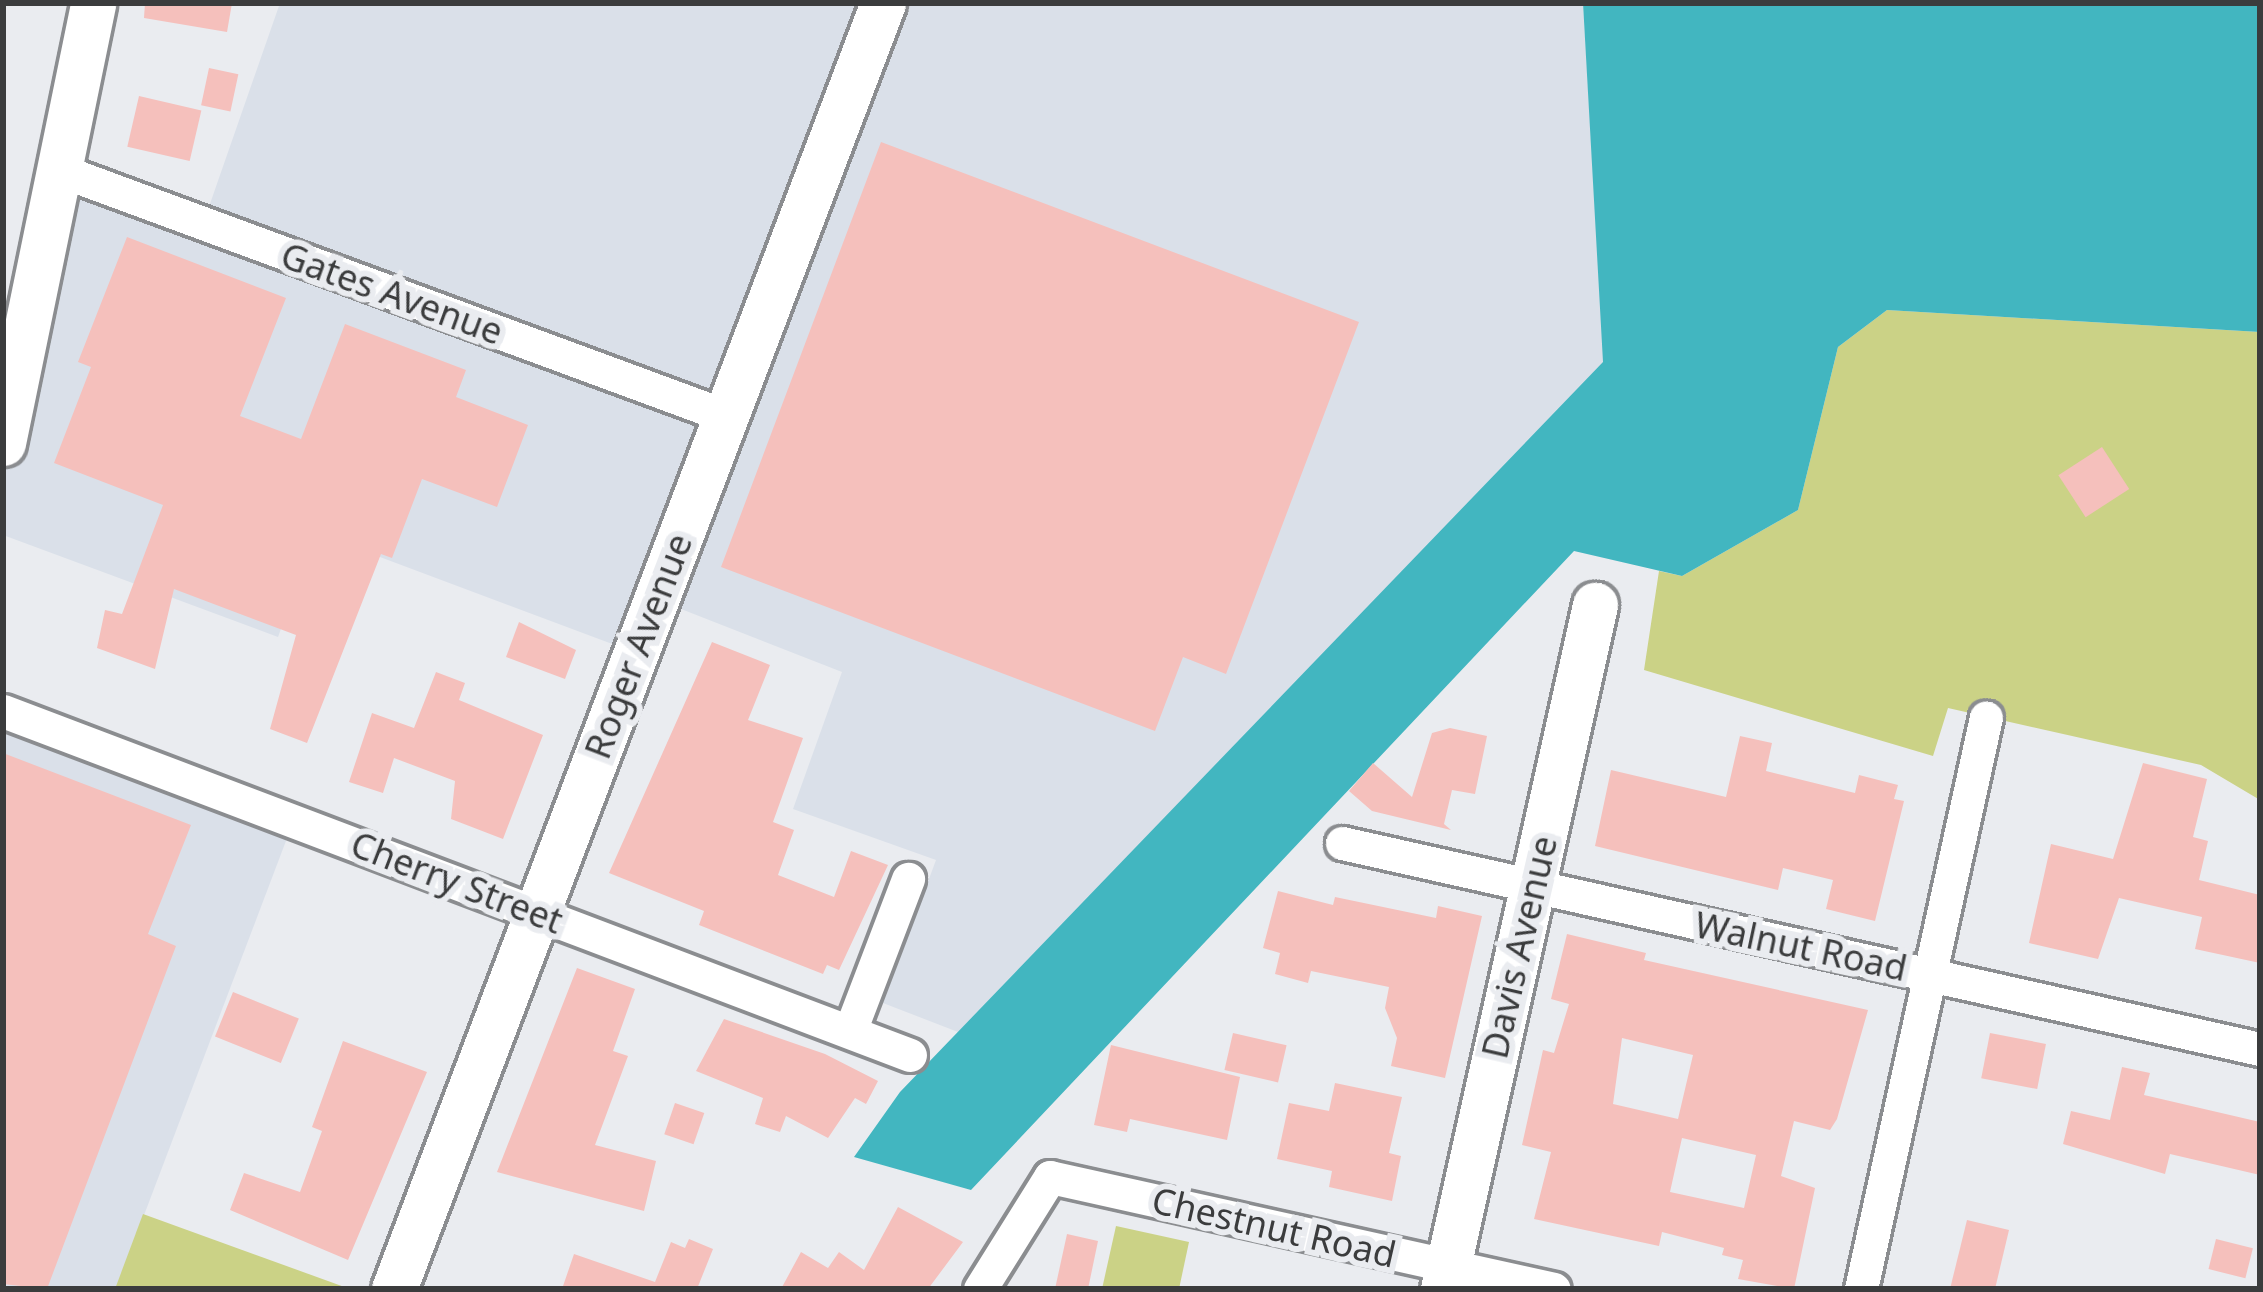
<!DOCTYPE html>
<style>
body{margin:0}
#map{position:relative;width:2263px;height:1292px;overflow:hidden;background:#eaecf0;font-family:"Noto Sans",sans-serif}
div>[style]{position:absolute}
.built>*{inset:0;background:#dae0e9}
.green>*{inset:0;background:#cbd286}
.water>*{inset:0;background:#42b6c0}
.building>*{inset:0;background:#f5c0bc;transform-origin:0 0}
.roads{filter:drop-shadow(3px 0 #8b8d90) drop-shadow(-3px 0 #8b8d90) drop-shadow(0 3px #8b8d90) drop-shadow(0 -3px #8b8d90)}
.street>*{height:33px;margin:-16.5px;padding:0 16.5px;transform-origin:16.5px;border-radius:16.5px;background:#fff}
.secondary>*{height:45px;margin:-22.5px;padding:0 22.5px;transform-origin:22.5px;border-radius:22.5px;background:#fff}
span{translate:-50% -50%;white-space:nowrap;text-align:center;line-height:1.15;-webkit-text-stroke:12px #eaecf0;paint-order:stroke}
.street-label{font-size:36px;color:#3b3c3d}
.frame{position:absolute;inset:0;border:6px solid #3b3c3d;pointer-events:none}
</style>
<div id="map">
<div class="built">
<i style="clip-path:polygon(280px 3px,1583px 3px,1604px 362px,958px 1032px,883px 1003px,936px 860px,793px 809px,842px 672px,653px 598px,631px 651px,316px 533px,278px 637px,3px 535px,3px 427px,55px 164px,204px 221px)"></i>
<i style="clip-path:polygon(3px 717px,292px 825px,116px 1289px,3px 1289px)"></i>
</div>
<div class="green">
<i style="clip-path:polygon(1887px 310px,2260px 332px,2260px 800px,2201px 765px,1948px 708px,1933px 756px,1644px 670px,1659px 571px,1682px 576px,1798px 510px,1838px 347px)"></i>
<i style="clip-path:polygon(143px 1214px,350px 1289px,115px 1289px)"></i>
<i style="clip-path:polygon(1116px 1226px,1189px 1242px,1179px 1289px,1102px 1289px)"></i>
</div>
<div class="water">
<i style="clip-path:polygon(1583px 3px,2260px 3px,2260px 332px,1887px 310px,1838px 347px,1798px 510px,1682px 576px,1574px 551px,971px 1190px,854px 1157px,900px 1092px,1603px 362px)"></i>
</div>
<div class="building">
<i style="clip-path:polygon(145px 3px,232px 3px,227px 32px,144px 18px)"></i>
<i style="left:209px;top:68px;width:30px;height:38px;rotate:12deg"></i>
<i style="left:139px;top:96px;width:64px;height:52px;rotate:13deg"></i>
<i style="clip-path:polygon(881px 142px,1359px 322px,1226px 674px,1183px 657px,1155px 731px,721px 567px)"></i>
<i style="clip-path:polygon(127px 237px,286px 298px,240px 416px,301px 439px,345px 324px,466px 370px,456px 397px,528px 425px,497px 507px,422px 479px,392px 558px,381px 554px,307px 743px,270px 729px,296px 635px,174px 589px,155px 669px,97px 648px,105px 610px,122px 614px,163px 505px,54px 463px,91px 367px,78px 362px)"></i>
<i style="left:2102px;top:447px;width:50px;height:52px;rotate:57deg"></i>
<i style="clip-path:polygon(519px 622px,576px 650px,565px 679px,506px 657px)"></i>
<i style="clip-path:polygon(712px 642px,770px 665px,748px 720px,803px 738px,773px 822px,794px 830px,778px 875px,834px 897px,851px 851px,888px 865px,839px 970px,827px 965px,823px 974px,699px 925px,704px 911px,609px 873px)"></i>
<i style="clip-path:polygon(436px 672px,465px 683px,459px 700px,543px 735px,503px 839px,451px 819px,455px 781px,394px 758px,383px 793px,349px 782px,372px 713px,414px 728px)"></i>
<i style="clip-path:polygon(1450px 728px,1487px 736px,1475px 794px,1452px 790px,1444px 824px,1451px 830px,1372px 811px,1349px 791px,1373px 763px,1412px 797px,1432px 733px)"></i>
<i style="clip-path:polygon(1740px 736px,1772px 743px,1766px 771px,1855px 793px,1859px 775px,1898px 785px,1894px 799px,1904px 801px,1875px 921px,1826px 909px,1833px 880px,1783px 868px,1778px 890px,1595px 846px,1611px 770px,1726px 797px)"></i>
<i style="clip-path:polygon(3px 753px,191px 825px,148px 934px,176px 946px,47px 1289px,3px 1284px)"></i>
<i style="clip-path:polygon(2143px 763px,2207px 779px,2193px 837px,2208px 841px,2199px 880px,2260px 895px,2260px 963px,2195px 949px,2202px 917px,2119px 898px,2098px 959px,2029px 943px,2051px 844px,2113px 859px)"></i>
<i style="clip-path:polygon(1278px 891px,1333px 905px,1335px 897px,1436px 918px,1438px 906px,1482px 916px,1445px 1078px,1391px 1066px,1397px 1038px,1385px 1008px,1389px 987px,1311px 971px,1308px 983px,1275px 974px,1280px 953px,1263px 948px)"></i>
<i style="clip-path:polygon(evenodd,1567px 934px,1646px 953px,1644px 960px,1868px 1010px,1837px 1119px,1830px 1130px,1794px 1121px,1781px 1176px,1815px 1188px,1794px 1289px,1738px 1279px,1743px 1260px,1722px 1255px,1724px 1248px,1662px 1232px,1659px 1246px,1534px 1219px,1551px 1152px,1522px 1145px,1543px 1050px,1554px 1053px,1569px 1004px,1551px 999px,1567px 934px,1622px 1038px,1693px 1055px,1678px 1119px,1613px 1104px,1622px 1038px,1567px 934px,1682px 1138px,1756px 1155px,1744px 1208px,1670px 1192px,1682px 1138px)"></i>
<i style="clip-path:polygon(577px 968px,635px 989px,613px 1051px,628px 1056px,595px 1145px,656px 1161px,644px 1211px,497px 1172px)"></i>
<i style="left:233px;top:992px;width:71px;height:48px;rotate:22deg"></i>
<i style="clip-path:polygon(724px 1019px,825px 1054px,878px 1081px,866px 1104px,855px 1098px,828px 1138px,786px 1116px,780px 1132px,755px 1124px,763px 1098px,696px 1071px)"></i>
<i style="left:1233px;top:1033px;width:55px;height:38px;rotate:13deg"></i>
<i style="left:1990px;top:1033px;width:57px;height:46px;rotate:11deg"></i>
<i style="clip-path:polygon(343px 1041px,427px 1072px,348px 1260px,230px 1210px,244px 1173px,300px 1192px,322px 1131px,312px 1127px)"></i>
<i style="clip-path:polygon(1111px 1045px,1240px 1077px,1227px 1140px,1130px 1119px,1127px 1132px,1094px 1125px)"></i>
<i style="clip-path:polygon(2122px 1067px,2150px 1073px,2144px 1095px,2260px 1122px,2260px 1175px,2170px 1154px,2165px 1174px,2063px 1144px,2071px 1111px,2110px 1120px)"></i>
<i style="clip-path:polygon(1335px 1083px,1402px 1097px,1389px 1153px,1401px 1156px,1392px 1201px,1329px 1187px,1332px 1171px,1277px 1159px,1289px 1103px,1329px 1111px)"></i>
<i style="left:675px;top:1103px;width:31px;height:33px;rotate:19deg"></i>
<i style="clip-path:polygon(898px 1207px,963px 1242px,928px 1289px,781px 1289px,801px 1252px,828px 1268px,839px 1252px,864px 1270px)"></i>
<i style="clip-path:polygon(1967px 1220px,2009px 1230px,1995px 1289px,1950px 1289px)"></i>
<i style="clip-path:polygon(1067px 1234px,1098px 1241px,1088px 1289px,1055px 1289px)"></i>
<i style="clip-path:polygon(689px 1239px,713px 1249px,697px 1289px,562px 1289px,574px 1254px,655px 1282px,671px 1242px,685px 1248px)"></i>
<i style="left:2216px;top:1239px;width:38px;height:31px;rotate:14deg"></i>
</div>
<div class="roads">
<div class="street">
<i style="left:59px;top:170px;width:711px;rotate:20.24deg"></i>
<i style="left:3px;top:711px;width:970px;rotate:20.77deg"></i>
<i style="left:1342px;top:843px;width:941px;rotate:12.65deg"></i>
<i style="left:850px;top:1031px;width:163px;rotate:-69.1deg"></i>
<i style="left:980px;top:1289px;width:132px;rotate:-58deg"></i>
<i style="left:1050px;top:1177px;width:516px;rotate:12.53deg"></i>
<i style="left:1861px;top:1289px;width:585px;rotate:-77.67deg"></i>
</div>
<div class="secondary">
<i style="left:3px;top:443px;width:449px;rotate:-78.4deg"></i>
<i style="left:394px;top:1289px;width:1376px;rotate:-69.18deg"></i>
<i style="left:1443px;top:1289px;width:701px;rotate:-77.47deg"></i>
</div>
</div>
<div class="street-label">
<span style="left:392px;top:293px;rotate:20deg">Gates Avenue</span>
<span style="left:638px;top:646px;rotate:-69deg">Roger Avenue</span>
<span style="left:457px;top:882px;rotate:21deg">Cherry Street</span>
<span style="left:1801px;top:946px;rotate:12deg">Walnut Road</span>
<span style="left:1519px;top:947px;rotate:-77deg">Davis Avenue</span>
<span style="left:1274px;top:1227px;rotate:13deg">Chestnut Road</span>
</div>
<div class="frame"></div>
</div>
